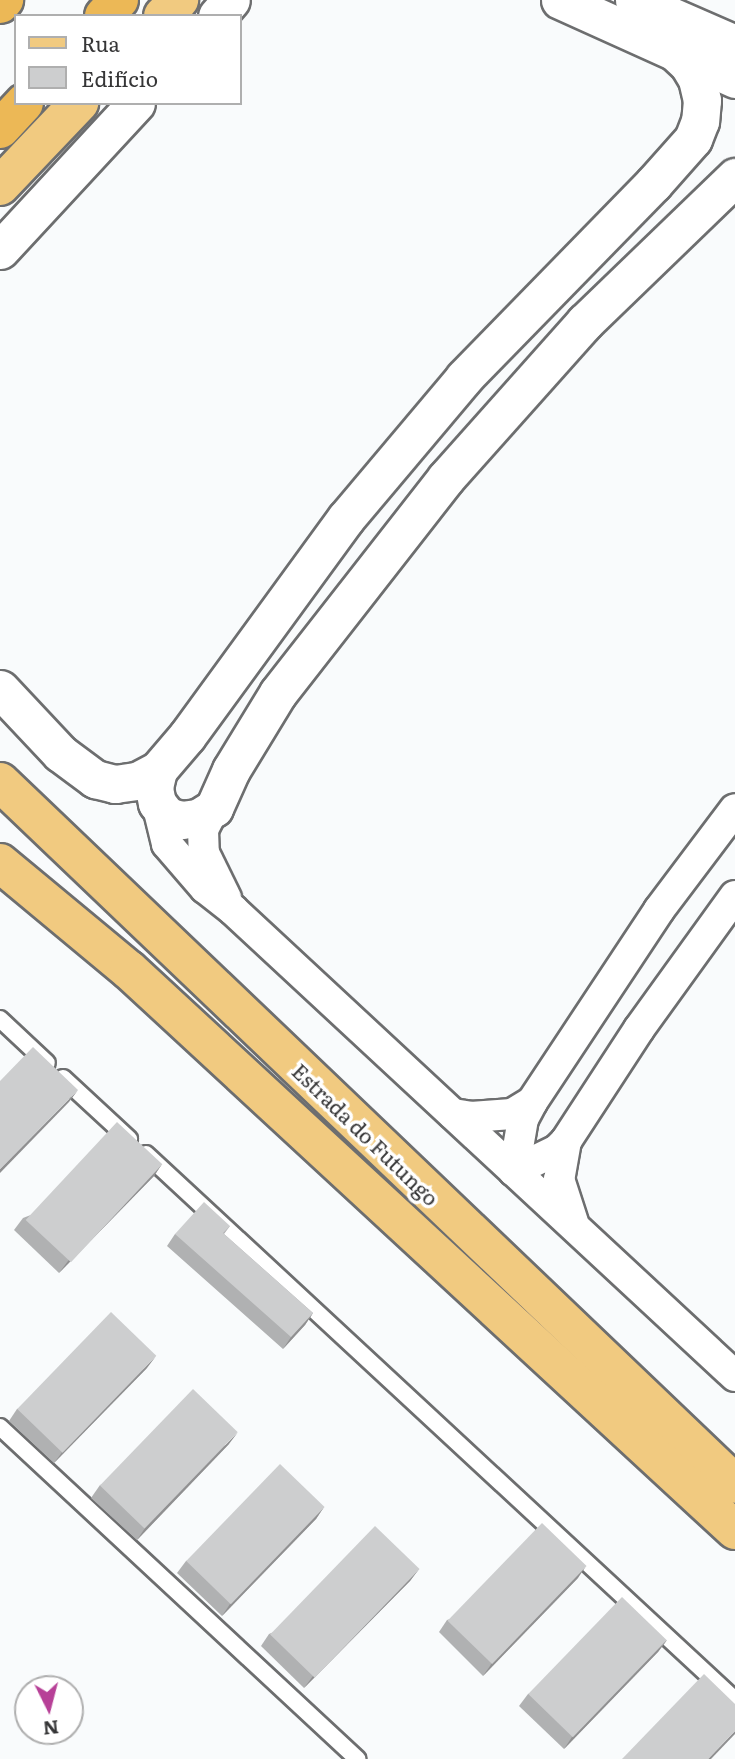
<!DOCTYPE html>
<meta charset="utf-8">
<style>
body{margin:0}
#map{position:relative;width:735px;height:1759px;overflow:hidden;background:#f9fbfc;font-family:Literata,serif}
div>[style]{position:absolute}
.roads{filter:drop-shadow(2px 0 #6d6e6f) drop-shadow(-2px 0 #6d6e6f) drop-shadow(0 2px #6d6e6f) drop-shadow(0 -2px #6d6e6f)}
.service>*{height:16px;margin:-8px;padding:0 8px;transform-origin:8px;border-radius:8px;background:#fff}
.minor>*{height:30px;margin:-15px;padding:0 15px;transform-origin:15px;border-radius:15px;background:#fff}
.tertiary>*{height:37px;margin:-18.5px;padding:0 18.5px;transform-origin:18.5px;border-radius:18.5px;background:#fff}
.primary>*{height:38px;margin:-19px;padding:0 19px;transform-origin:19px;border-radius:19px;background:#f1ca80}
.trunk>*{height:38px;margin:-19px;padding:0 19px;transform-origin:19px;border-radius:19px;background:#ecb856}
.wall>*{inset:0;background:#b0b1b2}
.shaded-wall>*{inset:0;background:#909091}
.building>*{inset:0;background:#cdcecf;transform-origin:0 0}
span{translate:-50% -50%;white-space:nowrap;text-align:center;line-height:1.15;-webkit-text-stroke:7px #fff;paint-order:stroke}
.street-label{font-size:21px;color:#363637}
.legend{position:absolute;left:14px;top:14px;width:228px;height:91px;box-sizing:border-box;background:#fff;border:2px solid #afafaf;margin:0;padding:9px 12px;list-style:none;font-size:21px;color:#363637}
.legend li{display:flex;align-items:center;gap:14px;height:35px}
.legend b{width:35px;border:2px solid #afafaf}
.north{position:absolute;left:14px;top:1675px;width:70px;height:70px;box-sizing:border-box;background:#fff;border:2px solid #afafaf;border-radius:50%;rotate:174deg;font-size:19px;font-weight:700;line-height:28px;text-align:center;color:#363637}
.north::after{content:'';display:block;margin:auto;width:24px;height:32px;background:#b74097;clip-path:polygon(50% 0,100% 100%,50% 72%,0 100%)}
</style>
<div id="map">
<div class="roads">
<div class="service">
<i style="left:0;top:1019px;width:64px;rotate:43.1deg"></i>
<i style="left:63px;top:1078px;width:90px;rotate:42.7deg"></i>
<i style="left:146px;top:1154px;width:803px;rotate:42.83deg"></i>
<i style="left:0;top:1427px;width:488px;rotate:42.9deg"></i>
</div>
<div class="minor">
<i style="left:157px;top:803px;width:42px;rotate:76.3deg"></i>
<i style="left:167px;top:844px;width:58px;rotate:49.2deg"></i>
<i style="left:205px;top:888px;width:36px;rotate:38deg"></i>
<i style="left:233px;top:910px;width:685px;rotate:42.87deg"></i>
<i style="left:214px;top:808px;width:25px;rotate:117deg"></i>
<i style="left:203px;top:830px;width:23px;rotate:88deg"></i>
<i style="left:204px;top:853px;width:50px;rotate:63.9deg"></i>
<i style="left:453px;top:1114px;width:18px;rotate:9deg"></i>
<i style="left:471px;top:1117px;width:41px;rotate:-4.2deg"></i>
<i style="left:512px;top:1114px;width:23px;rotate:-31deg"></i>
<i style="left:566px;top:1141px;width:39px;rotate:100deg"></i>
<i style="left:559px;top:1179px;width:45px;rotate:72deg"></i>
<i style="left:514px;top:1171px;width:53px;rotate:-80.2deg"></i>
<i style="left:523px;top:1119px;width:19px;rotate:-62deg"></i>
<i style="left:532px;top:1102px;width:230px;rotate:-56.5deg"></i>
<i style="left:659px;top:910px;width:126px;rotate:-53deg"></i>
<i style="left:514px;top:1171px;width:48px;rotate:-26deg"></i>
<i style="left:557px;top:1150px;width:13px;rotate:-45deg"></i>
<i style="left:566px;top:1141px;width:134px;rotate:-56.9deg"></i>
<i style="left:639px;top:1029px;width:164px;rotate:-54.2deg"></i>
</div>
<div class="tertiary">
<i style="left:560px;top:0;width:192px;rotate:24.3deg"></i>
<i style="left:634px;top:0;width:110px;rotate:23.5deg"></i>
<i style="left:217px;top:16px;width:21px;rotate:-49deg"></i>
<i style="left:675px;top:52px;width:18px;rotate:43deg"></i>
<i style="left:688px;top:64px;width:17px;rotate:59deg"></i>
<i style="left:697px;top:79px;width:22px;rotate:77deg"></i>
<i style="left:702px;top:100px;width:21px;rotate:95deg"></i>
<i style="left:700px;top:121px;width:19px;rotate:111deg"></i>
<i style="left:693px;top:139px;width:60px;rotate:131.6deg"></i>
<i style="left:653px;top:184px;width:271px;rotate:134.3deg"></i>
<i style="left:464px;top:378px;width:183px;rotate:130.1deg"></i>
<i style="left:346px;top:518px;width:270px;rotate:126.1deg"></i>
<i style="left:187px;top:736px;width:45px;rotate:130.5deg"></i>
<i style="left:158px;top:770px;width:18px;rotate:103deg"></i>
<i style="left:154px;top:788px;width:15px;rotate:79deg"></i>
<i style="left:157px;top:803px;width:16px;rotate:52deg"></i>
<i style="left:167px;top:816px;width:15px;rotate:16deg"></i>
<i style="left:181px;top:820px;width:17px;rotate:-7deg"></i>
<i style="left:198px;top:818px;width:19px;rotate:-32deg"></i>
<i style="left:214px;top:808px;width:42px;rotate:-65.9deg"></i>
<i style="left:231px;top:770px;width:90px;rotate:-58.6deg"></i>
<i style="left:278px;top:693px;width:273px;rotate:-52deg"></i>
<i style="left:446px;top:478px;width:209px;rotate:-48.3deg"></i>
<i style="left:585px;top:322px;width:209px;rotate:-44deg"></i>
<i style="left:0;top:250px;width:200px;rotate:-47.2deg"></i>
<i style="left:0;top:689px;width:88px;rotate:46.8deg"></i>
<i style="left:60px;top:753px;width:44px;rotate:36.6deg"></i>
<i style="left:95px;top:779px;width:21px;rotate:14deg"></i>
<i style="left:115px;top:784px;width:22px;rotate:-8deg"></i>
<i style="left:137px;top:781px;width:24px;rotate:-28deg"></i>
</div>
<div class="primary">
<i style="left:163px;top:16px;width:23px;rotate:-45deg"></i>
<i style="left:0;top:186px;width:115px;rotate:-46.4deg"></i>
<i style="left:0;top:782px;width:1016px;rotate:43.68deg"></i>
<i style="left:0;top:863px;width:168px;rotate:39.7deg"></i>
<i style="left:129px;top:970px;width:825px;rotate:42.74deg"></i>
</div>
<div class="trunk">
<i style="left:0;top:4px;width:6px;rotate:-45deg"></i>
<i style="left:104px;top:16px;width:22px;rotate:-47deg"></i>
<i style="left:0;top:129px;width:35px;rotate:-47deg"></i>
</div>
</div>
<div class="wall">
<i style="clip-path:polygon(162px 1164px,154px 1176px,59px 1273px,14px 1230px,23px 1218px)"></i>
<i style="clip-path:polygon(230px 1226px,224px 1234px,313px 1313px,305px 1325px,283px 1349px,167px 1246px,175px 1234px)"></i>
<i style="clip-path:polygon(147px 1368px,54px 1463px,9px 1421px,17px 1409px)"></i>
<i style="clip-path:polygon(229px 1444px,137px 1540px,91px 1498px,100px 1485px)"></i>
<i style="clip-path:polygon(324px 1507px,316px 1519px,222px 1616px,177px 1573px,186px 1561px)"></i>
<i style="clip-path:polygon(419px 1569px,410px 1581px,304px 1688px,261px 1646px,269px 1634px)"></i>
<i style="clip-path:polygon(578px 1578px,483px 1676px,439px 1632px,447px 1620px)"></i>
<i style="clip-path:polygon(667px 1640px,658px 1652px,564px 1749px,519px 1706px,528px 1694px)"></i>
</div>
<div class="shaded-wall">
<i style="clip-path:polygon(78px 1090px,69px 1102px,0 1173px,0 1169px)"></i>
<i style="clip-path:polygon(162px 1164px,154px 1176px,59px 1273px,68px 1261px)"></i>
<i style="clip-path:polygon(313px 1313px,305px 1325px,283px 1349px,291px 1337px)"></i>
<i style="clip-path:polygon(156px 1356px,147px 1368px,54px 1463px,63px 1451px)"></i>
<i style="clip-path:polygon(238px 1432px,229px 1444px,137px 1540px,145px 1528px)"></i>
<i style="clip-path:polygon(324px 1507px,316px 1519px,222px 1616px,230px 1604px)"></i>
<i style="clip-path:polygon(586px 1566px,578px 1578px,483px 1676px,492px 1663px)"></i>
<i style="clip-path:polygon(419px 1569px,410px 1581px,304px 1688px,313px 1676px)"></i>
<i style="clip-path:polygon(667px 1640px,658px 1652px,564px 1749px,572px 1737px)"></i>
<i style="clip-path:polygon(735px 1731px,735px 1734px,711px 1759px,708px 1759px)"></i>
</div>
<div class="building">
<i style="clip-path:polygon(33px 1047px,78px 1090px,0 1169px,0 1081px)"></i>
<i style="left:117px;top:1122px;width:62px;height:134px;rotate:43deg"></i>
<i style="clip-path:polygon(204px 1202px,230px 1226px,223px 1233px,313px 1313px,291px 1337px,175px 1234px)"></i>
<i style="left:111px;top:1312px;width:63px;height:135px;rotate:44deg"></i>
<i style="left:193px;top:1389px;width:62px;height:134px;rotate:44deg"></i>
<i style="left:280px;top:1464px;width:62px;height:135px;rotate:44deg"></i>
<i style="left:542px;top:1523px;width:62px;height:136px;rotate:44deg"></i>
<i style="left:375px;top:1526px;width:62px;height:151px;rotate:44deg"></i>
<i style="left:622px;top:1597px;width:62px;height:135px;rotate:44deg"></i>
<i style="clip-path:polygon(704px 1674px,735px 1704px,735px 1731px,708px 1759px,622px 1759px)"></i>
</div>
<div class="street-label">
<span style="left:366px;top:1134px;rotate:44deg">Estrada do Futungo</span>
</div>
<ul class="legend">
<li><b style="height:9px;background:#f1ca80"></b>Rua</li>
<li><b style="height:19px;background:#cdcecf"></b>Edifício</li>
</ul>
<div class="north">N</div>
</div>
